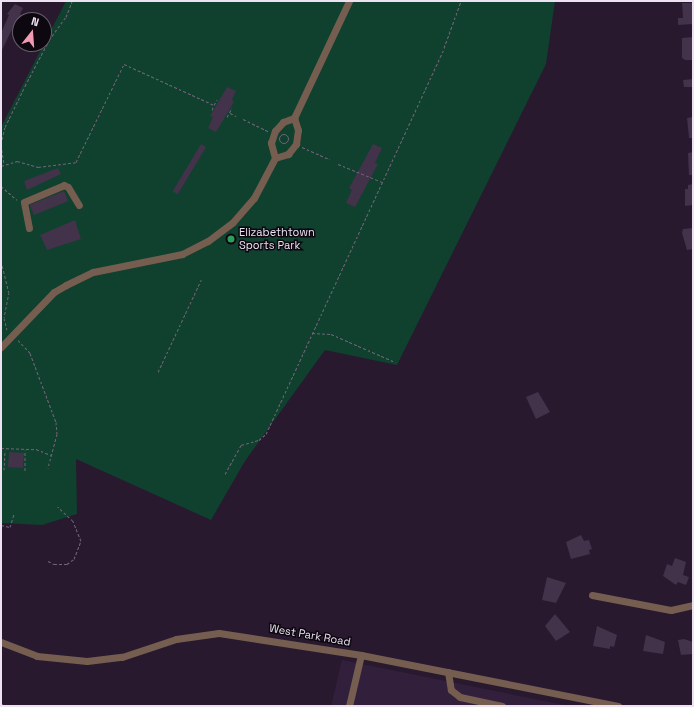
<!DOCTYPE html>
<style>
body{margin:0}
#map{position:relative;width:694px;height:707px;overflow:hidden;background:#28192f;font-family:"Space Grotesk",sans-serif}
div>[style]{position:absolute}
.built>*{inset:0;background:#321f3b}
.green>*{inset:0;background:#10402e}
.building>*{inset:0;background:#42324a;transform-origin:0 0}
.path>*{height:1px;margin-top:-0.5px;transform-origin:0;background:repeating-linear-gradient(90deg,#716477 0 3px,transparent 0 5px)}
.path>.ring{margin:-0.5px;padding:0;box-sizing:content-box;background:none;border:1px solid #716477;border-radius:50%}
.minor>*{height:7px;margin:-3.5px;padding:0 3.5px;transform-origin:3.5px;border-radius:3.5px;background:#755d50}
.rail>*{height:2px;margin:-1px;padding:0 1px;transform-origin:1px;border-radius:1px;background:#b2a6b8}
.dots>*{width:11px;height:11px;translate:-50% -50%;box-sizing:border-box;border:2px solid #0d0710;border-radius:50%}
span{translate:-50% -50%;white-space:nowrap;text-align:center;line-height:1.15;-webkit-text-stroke:3px #0d0710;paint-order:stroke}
.poi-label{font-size:11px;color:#ede2f2}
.left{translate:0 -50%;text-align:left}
.street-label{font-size:11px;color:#ede2f2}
.frame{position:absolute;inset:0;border:2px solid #ede2f2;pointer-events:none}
.north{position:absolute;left:12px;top:12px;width:40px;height:40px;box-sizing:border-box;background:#0d0710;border:1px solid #675f6a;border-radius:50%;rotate:17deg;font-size:11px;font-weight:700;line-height:16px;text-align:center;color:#ede2f2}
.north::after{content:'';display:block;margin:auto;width:14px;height:18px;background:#f19ab3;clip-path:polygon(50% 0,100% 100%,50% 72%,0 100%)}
</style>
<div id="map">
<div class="built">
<i style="clip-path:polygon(342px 660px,569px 706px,331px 706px)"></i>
</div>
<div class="green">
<i style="clip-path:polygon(66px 1px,555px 1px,546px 64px,397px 365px,325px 350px,245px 461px,211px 520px,76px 459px,77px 514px,42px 525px,1px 523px,1px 127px)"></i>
</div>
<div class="building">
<i style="clip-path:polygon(682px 3px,693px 3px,693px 24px,678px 25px,678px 18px,683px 18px)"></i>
<i style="clip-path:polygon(15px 4px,23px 8px,20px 14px,23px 16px,20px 21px,17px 19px,1px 52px,1px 33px,9px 15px,7px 14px)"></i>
<i style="clip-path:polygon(693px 37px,693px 60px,685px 60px,682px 58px,682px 38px)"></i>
<i style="clip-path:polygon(693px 79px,693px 87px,684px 87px,683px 80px)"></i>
<i style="clip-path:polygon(227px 87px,236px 91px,232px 100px,234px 102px,216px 132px,208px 128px,213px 117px,210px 116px)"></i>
<i style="clip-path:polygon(693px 117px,693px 138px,689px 138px,687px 118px)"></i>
<i style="left:201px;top:144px;width:6px;height:55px;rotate:31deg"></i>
<i style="clip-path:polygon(373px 144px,382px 148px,375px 163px,378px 164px,355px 207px,346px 203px,352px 190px,349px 188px)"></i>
<i style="clip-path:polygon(693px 152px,693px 175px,689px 175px,688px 153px)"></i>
<i style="clip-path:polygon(58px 168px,61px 174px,27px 190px,24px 181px)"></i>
<i style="clip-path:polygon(693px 184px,693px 205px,685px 206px,685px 189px,688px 189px,688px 185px)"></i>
<i style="left:64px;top:191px;width:11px;height:37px;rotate:68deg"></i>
<i style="clip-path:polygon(75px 220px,81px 239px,47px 250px,40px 235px)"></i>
<i style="clip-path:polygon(693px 228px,693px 249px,687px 250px,682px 233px,683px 229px)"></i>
<i style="clip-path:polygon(538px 392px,550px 412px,536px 419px,526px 397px)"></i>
<i style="left:9px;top:452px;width:15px;height:15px;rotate:4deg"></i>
<i style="clip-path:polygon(581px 535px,584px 541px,589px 540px,592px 549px,589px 550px,590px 554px,571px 559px,566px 542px)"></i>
<i style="clip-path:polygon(675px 558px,686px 562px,683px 575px,689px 577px,686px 585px,678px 582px,676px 585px,663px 576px,667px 564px,672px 566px)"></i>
<i style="clip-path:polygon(547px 577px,566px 583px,556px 603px,542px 600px)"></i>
<i style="clip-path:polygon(555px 614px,570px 632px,556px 641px,545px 626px)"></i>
<i style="clip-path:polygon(597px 626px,617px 635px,614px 647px,610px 646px,610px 649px,593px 646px)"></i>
<i style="clip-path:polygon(646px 635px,665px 642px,663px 654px,643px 651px)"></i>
<i style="clip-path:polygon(684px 639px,693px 642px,693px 654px,681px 655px,678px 640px)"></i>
</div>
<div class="path">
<i style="left:212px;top:110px;width:5px;rotate:-68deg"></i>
<i style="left:230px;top:113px;width:7px;rotate:27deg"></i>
<i style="left:227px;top:117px;width:10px;rotate:-61deg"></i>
<i style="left:243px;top:119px;width:28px;rotate:26deg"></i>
<i class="ring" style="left:279.5px;top:134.5px;width:8px;height:8px"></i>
<i style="left:1px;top:144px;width:17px;rotate:-77deg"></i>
<i style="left:5px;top:127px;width:46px;rotate:-64deg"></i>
<i style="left:25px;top:86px;width:52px;rotate:-62.4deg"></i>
<i style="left:49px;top:40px;width:29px;rotate:-54deg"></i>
<i style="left:66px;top:17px;width:17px;rotate:-69deg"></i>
<i style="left:1px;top:145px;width:19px;rotate:81deg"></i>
<i style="left:302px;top:147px;width:30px;rotate:24deg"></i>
<i style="left:338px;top:164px;width:48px;rotate:22.2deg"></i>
<i style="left:1px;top:166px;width:17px;rotate:-17deg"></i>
<i style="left:17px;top:161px;width:22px;rotate:16deg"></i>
<i style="left:38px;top:167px;width:38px;rotate:-7deg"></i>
<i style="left:76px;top:162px;width:109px;rotate:-63.9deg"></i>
<i style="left:124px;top:64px;width:99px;rotate:24.5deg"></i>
<i style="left:214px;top:105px;width:6px;rotate:-59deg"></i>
<i style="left:1px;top:186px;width:21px;rotate:41deg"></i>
<i style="left:1px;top:261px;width:32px;rotate:76deg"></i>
<i style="left:9px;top:292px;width:26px;rotate:101deg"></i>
<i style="left:4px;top:318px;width:12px;rotate:76deg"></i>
<i style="left:312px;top:333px;width:19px;rotate:3deg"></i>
<i style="left:331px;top:334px;width:70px;rotate:23.6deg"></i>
<i style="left:18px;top:340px;width:18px;rotate:47deg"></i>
<i style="left:30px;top:353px;width:74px;rotate:69.4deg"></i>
<i style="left:56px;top:422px;width:12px;rotate:85deg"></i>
<i style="left:57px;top:434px;width:35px;rotate:105deg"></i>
<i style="left:158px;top:372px;width:102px;rotate:-64.9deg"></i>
<i style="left:1px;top:448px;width:35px;rotate:2deg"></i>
<i style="left:36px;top:449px;width:16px;rotate:22deg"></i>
<i style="left:4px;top:470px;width:20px;rotate:-87deg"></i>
<i style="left:25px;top:471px;width:21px;rotate:-90deg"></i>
<i style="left:225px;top:474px;width:33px;rotate:-61deg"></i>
<i style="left:241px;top:445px;width:19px;rotate:-16deg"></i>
<i style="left:259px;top:440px;width:9px;rotate:-41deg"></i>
<i style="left:266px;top:434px;width:425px;rotate:-65.2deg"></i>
<i style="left:444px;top:48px;width:50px;rotate:-70.1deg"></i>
<i style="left:1px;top:525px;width:9px;rotate:13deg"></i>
<i style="left:10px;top:527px;width:14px;rotate:-73deg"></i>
<i style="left:48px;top:561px;width:7px;rotate:27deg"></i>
<i style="left:54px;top:564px;width:13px"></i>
<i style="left:67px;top:564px;width:9px;rotate:-36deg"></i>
<i style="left:74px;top:559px;width:19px;rotate:-69deg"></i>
<i style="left:81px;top:541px;width:22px;rotate:-112deg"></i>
<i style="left:73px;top:521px;width:21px;rotate:-137deg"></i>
</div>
<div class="minor">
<i style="left:275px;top:158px;width:16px;rotate:-105deg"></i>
<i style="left:271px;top:143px;width:13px;rotate:-72deg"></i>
<i style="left:275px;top:131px;width:12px;rotate:-48deg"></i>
<i style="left:283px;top:122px;width:12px;rotate:-20deg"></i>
<i style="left:29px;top:228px;width:26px;rotate:-101deg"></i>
<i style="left:24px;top:202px;width:43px;rotate:-23deg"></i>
<i style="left:64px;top:185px;width:4px;rotate:27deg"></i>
<i style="left:68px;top:187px;width:21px;rotate:59deg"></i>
<i style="left:1px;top:347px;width:76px;rotate:-46.1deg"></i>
<i style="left:54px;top:292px;width:14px;rotate:-30deg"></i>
<i style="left:66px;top:285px;width:30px;rotate:-26deg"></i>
<i style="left:93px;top:272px;width:91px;rotate:-11.4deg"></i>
<i style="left:182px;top:254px;width:29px;rotate:-27deg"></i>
<i style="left:208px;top:241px;width:31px;rotate:-37deg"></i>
<i style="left:233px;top:222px;width:32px;rotate:-49deg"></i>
<i style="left:254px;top:198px;width:45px;rotate:-62.3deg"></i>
<i style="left:275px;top:158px;width:14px;rotate:-17deg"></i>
<i style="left:288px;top:154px;width:13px;rotate:-51deg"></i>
<i style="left:296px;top:144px;width:14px;rotate:-82deg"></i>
<i style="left:298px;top:130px;width:13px;rotate:-108deg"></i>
<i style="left:294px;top:118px;width:129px;rotate:-64.8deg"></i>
<i style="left:592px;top:595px;width:80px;rotate:10.8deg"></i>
<i style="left:671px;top:610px;width:23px;rotate:-13deg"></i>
<i style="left:1px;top:642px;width:39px;rotate:21deg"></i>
<i style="left:37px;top:656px;width:50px;rotate:5.7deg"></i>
<i style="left:87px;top:661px;width:35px;rotate:-7deg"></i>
<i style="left:122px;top:657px;width:57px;rotate:-18.4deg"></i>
<i style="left:176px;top:639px;width:43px;rotate:-7.9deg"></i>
<i style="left:219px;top:633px;width:144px;rotate:8.8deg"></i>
<i style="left:361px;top:655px;width:262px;rotate:11.2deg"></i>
<i style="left:448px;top:672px;width:18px;rotate:81deg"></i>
<i style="left:451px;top:690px;width:11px;rotate:38deg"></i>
<i style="left:460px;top:697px;width:43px;rotate:12.1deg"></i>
<i style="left:349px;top:706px;width:52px;rotate:-76.8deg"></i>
</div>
<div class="rail">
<i style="left:1px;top:705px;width:2px;rotate:27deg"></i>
</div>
<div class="dots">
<i style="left:231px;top:239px;background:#2e9e5b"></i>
</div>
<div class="poi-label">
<span class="left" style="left:239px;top:239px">Elizabethtown<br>Sports Park</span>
</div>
<div class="street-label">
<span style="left:310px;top:635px;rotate:10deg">West Park Road</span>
</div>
<div class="frame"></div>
<div class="north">N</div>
</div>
